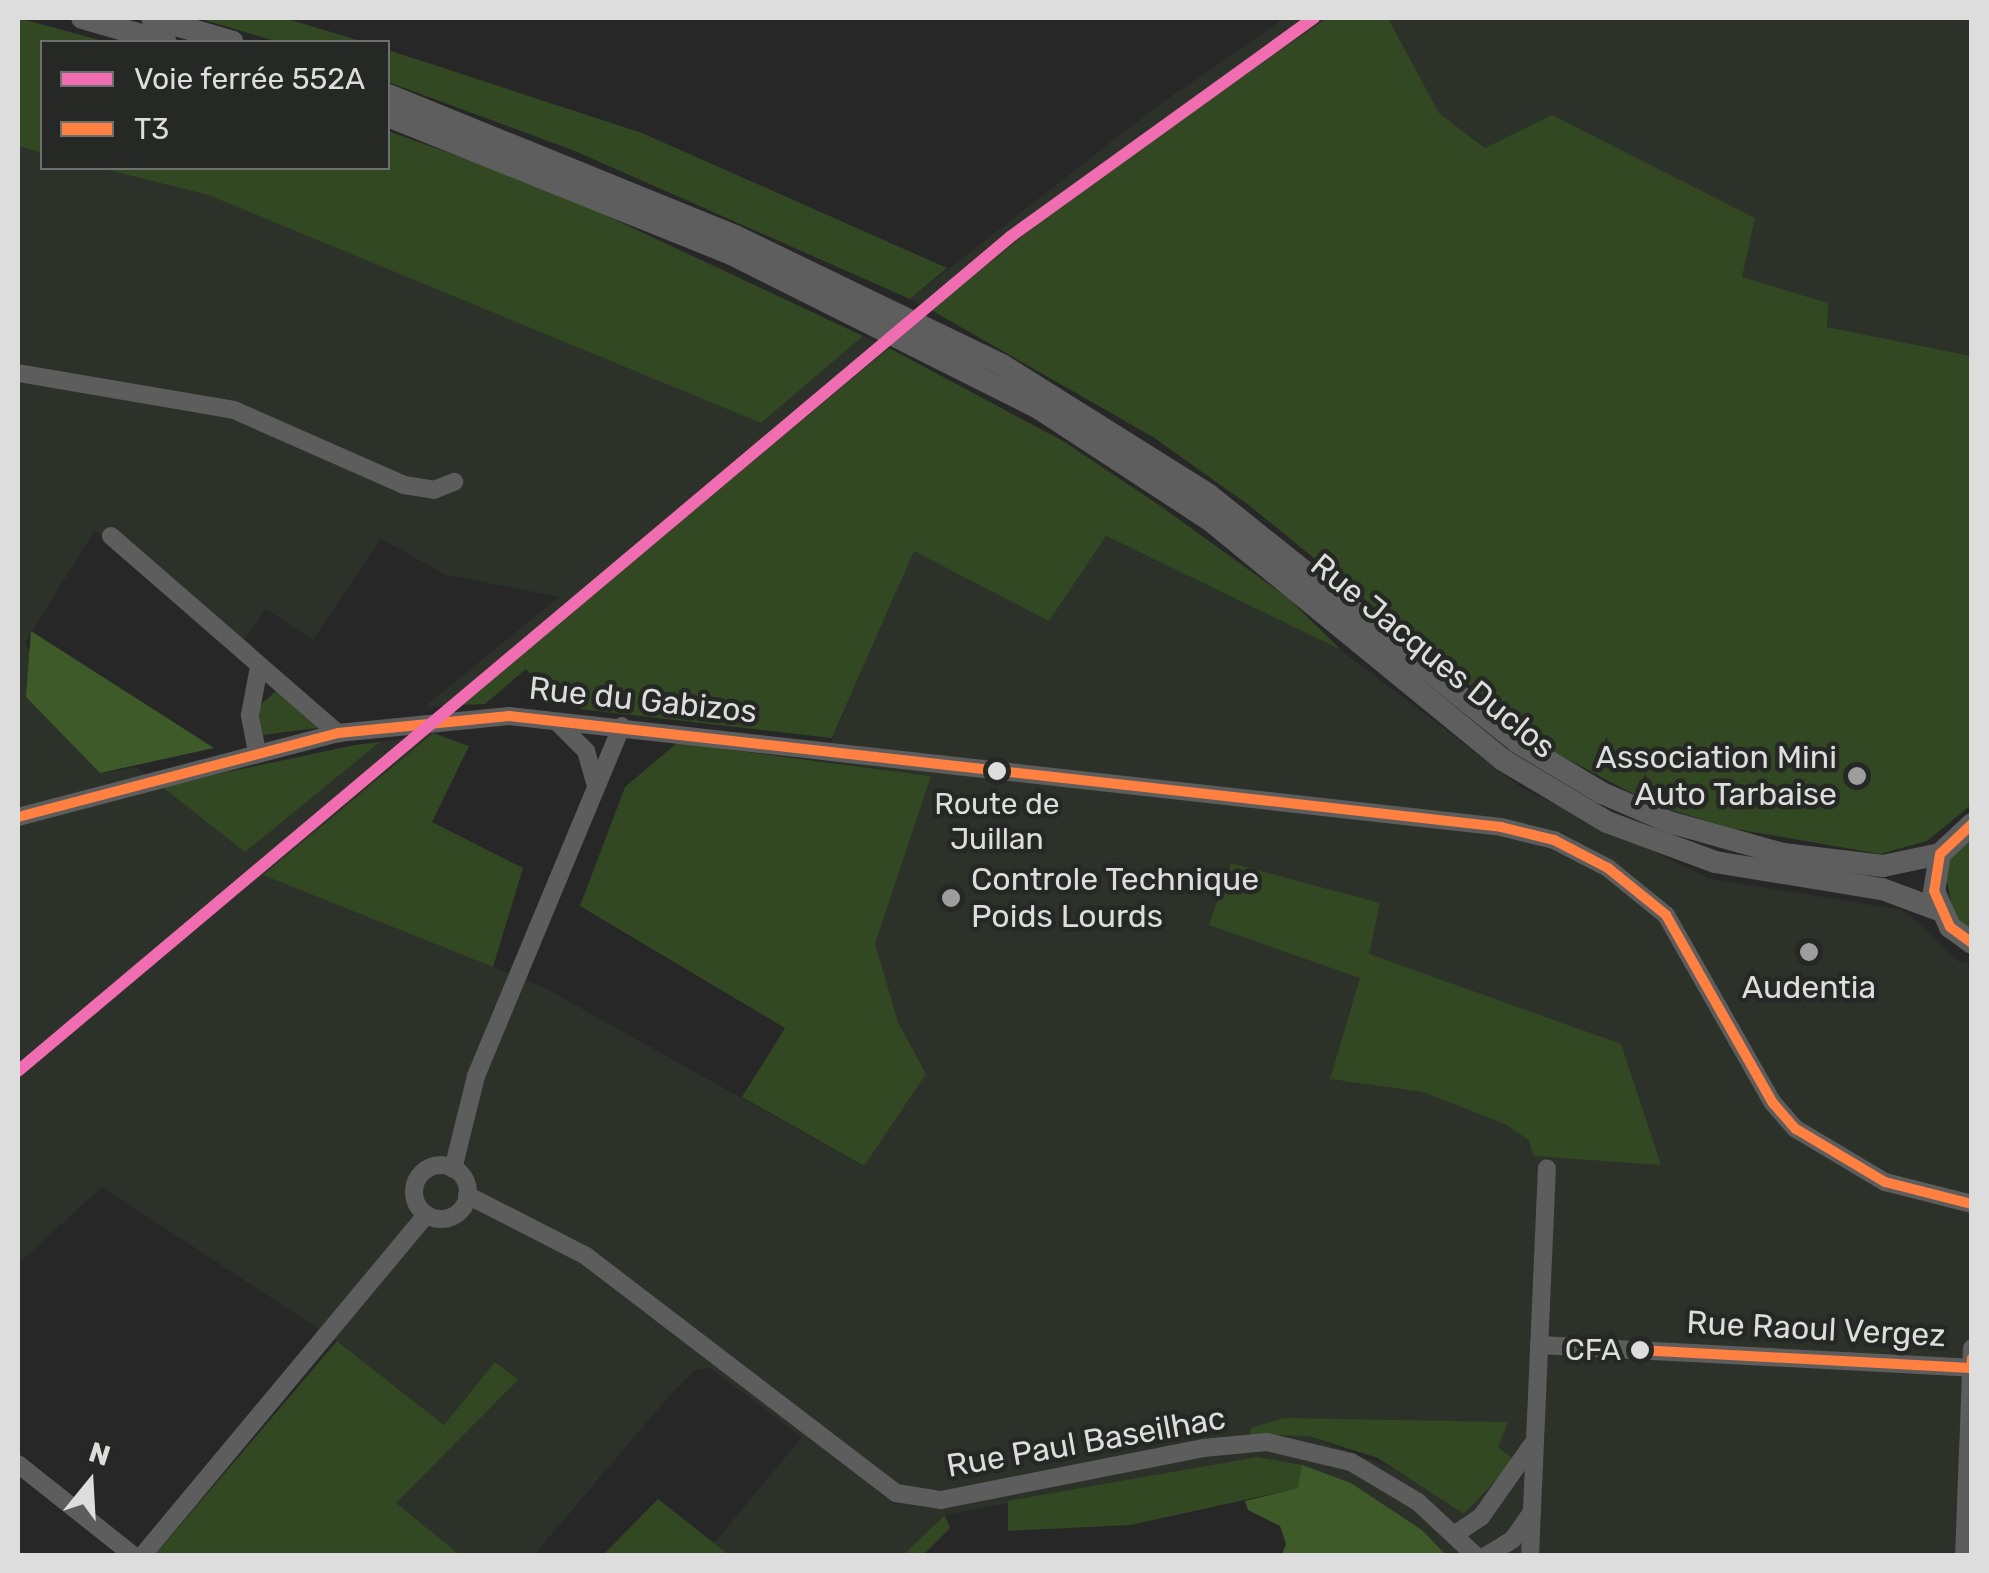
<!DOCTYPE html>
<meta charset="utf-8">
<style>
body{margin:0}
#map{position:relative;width:1989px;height:1573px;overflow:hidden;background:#262726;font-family:Rubik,sans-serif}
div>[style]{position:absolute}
.built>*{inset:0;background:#2c3129}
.green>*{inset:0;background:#324822}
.forest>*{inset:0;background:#3d5a28}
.minor>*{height:18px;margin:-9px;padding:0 9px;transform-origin:9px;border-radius:9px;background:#5d5d5d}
.minor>.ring{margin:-9px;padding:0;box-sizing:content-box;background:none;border:18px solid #5d5d5d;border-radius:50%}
.major>*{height:22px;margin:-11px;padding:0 11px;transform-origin:11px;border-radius:11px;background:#5d5e5d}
.bus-1>*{height:10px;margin:-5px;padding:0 5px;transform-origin:5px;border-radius:5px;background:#ff8040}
.rail-1>*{height:12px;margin:-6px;padding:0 6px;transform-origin:6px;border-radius:6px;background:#ef6db0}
.dots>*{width:28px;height:28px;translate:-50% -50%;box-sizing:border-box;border:5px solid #262825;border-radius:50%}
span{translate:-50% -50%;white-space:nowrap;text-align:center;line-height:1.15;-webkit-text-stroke:9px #262825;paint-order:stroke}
.bus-label{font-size:30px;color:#dcdddc}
.right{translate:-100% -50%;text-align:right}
.street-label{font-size:32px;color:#dcdddc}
.poi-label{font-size:32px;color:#dcdddc}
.left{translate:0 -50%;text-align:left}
.frame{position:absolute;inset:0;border:20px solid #dcdddc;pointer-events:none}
.legend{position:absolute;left:40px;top:40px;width:350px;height:130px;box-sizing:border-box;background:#262825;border:2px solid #6f706e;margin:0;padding:12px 18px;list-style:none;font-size:30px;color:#dcdddc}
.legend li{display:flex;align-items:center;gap:20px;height:50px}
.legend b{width:50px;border:2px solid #6f706e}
.north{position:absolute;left:40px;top:1433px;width:100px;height:100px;-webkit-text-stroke:8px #262825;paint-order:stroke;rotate:18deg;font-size:28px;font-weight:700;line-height:40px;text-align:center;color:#dcdddc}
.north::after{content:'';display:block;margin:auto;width:35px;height:45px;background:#dcdddc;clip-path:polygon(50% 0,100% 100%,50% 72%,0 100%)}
</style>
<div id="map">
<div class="built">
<i style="clip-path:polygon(1285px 18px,1327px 18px,1085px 186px,931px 310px,910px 299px,1156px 107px)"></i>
<i style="clip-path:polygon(1388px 18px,1971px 18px,1971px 356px,1826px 327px,1486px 148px,1439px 113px)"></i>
<i style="clip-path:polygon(evenodd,18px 146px,42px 153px,42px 168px,101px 168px,208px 195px,761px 423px,863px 336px,889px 348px,460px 705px,424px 707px,559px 597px,446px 575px,381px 539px,313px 640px,266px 609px,237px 651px,95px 530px,25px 643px,100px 773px,136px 767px,245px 851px,380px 742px,433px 733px,264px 875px,543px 987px,863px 1166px,926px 1074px,898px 1022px,874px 944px,930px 776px,823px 761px,914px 550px,1049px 621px,1105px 536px,1341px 650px,1522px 788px,1708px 878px,1902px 910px,1922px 925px,1958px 961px,1971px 963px,1971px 1555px,1446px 1555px,1422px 1530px,1351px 1483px,1257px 1457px,945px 1515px,903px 1555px,730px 1555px,714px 1543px,802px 1437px,710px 1368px,695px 1370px,669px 1396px,534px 1555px,460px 1555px,395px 1503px,517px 1381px,496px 1362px,444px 1425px,337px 1341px,102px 1187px,18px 1264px,18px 146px,1507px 1423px,1498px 1447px,1515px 1460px,1464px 1514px,1415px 1477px,1308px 1436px,1507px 1423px)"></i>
</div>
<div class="green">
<i style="clip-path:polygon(18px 18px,107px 42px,42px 42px,42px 153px,18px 146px)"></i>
<i style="clip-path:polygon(197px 18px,284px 18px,364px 42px,279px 42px)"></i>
<i style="clip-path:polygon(1327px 18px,1388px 18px,1439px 113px,1485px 148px,1552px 115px,1755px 218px,1742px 277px,1828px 303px,1827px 327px,1971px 356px,1971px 805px,1927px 841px,1880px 854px,1730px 828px,1652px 804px,1547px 748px,1250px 506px,1153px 437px,931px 310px,1085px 186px)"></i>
<i style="clip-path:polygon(388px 50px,642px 133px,947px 268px,910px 299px,575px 151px,388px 82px)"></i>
<i style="clip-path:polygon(388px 131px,554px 191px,863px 336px,761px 423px,208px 195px,101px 168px,388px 168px)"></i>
<i style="clip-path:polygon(889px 348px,1063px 441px,1159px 505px,1288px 598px,1341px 650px,1106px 536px,1049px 621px,914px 551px,832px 738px,580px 709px,560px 694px,527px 687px,532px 676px,526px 669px,485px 704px,460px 705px)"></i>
<i style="clip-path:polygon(277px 690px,320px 724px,317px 728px,263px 735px,258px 707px)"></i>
<i style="clip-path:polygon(433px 733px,469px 746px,432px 822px,523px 868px,493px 967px,263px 875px)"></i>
<i style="clip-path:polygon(380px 742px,245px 852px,161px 786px,355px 745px)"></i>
<i style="clip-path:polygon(677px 743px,931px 776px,875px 944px,898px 1022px,926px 1074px,864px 1166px,742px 1097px,785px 1028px,580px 906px,625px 787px)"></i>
<i style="clip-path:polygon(1971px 835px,1971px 931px,1954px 916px,1945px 872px,1952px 854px)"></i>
<i style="clip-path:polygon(1231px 863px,1380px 903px,1369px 954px,1621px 1044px,1661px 1165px,1533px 1156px,1529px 1140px,1505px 1124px,1423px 1092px,1330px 1079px,1360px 978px,1209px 925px)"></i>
<i style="clip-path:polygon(337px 1341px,444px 1425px,495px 1362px,518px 1380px,396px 1503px,460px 1555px,154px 1556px)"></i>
<i style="clip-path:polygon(1284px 1418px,1508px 1422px,1498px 1447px,1515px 1460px,1464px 1514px,1378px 1458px,1308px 1436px,1250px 1434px,1251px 1428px)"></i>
<i style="clip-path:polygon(1257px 1457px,1302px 1465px,1299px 1488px,1130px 1525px,1008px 1531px,1008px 1501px)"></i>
<i style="clip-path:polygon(658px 1499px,714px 1543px,730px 1555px,603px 1555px)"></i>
<i style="clip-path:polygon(945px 1515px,950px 1528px,923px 1555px,903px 1555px)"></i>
</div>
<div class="forest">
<i style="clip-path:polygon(31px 631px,214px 748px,100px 773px,26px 697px)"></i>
<i style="clip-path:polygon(1302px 1465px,1351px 1483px,1422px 1530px,1446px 1555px,1282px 1555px,1286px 1544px,1280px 1526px,1248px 1510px,1245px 1501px,1298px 1488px)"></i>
</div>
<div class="minor">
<i style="left:18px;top:373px;width:219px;rotate:9.7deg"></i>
<i style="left:234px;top:410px;width:186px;rotate:23.8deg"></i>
<i style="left:404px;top:485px;width:30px;rotate:9deg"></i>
<i style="left:434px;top:490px;width:22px;rotate:-22deg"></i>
<i style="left:111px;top:536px;width:301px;rotate:41deg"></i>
<i style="left:557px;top:722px;width:41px;rotate:45deg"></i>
<i style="left:586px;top:751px;width:33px;rotate:74deg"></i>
<i style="left:257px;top:752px;width:38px;rotate:-101deg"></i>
<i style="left:250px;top:715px;width:49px;rotate:-79.4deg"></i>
<i style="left:18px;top:817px;width:331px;rotate:-14.7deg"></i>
<i style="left:338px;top:733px;width:172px;rotate:-5.7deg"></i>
<i style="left:509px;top:716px;width:998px;rotate:6.38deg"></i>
<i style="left:1501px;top:827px;width:55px;rotate:13.8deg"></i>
<i style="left:1554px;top:840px;width:61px;rotate:27.4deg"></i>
<i style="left:1608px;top:868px;width:75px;rotate:39deg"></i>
<i style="left:1666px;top:915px;width:216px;rotate:60.4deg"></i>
<i style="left:1773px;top:1103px;width:35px;rotate:49deg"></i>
<i style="left:1796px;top:1129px;width:104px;rotate:30.8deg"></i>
<i style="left:1885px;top:1182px;width:90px;rotate:14.2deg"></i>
<i class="ring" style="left:414px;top:1165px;width:36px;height:36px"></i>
<i style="left:453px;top:1169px;width:96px;rotate:-76.1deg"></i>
<i style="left:476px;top:1076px;width:379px;rotate:-67.4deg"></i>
<i style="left:467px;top:1195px;width:134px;rotate:27.1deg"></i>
<i style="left:586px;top:1256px;width:390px;rotate:37.4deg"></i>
<i style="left:896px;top:1493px;width:46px;rotate:8.8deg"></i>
<i style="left:941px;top:1500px;width:267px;rotate:-11.2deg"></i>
<i style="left:1203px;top:1448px;width:64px;rotate:-5.4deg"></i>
<i style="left:1267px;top:1442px;width:86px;rotate:13.4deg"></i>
<i style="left:1351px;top:1462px;width:78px;rotate:30.8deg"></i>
<i style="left:1418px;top:1502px;width:79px;rotate:43deg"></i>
<i style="left:1539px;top:1345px;width:433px;rotate:3deg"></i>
<i style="left:18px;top:1464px;width:148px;rotate:38.4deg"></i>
<i style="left:1457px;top:1533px;width:29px;rotate:-34deg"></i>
<i style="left:1481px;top:1517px;width:87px;rotate:-54.8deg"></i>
<i style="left:142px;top:1556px;width:444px;rotate:-50.2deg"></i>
<i style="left:1486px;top:1556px;width:32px;rotate:-32deg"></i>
<i style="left:1513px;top:1539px;width:33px;rotate:-55deg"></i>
<i style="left:1530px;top:1556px;width:388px;rotate:-87.5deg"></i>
<i style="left:1964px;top:1556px;width:208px;rotate:-87.8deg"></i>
</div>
<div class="major">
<i style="left:82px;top:18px;width:87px;rotate:15.9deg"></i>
<i style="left:152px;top:18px;width:84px;rotate:16.5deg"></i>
<i style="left:388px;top:95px;width:375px;rotate:22.1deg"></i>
<i style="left:735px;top:236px;width:297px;rotate:25.8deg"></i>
<i style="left:1002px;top:365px;width:244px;rotate:32.1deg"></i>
<i style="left:1209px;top:495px;width:395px;rotate:38.7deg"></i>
<i style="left:1517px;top:742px;width:99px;rotate:31deg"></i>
<i style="left:1602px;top:793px;width:73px;rotate:23.4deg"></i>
<i style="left:1669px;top:822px;width:118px;rotate:15.7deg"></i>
<i style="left:1783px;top:854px;width:101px;rotate:6.8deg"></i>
<i style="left:1883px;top:866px;width:58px;rotate:-11.9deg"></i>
<i style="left:388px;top:116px;width:372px;rotate:21.9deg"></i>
<i style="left:733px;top:255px;width:343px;rotate:26.6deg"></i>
<i style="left:1040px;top:409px;width:204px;rotate:33.2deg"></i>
<i style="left:1211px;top:521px;width:377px;rotate:39.3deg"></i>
<i style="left:1503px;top:760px;width:121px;rotate:30.8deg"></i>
<i style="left:1607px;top:822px;width:115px;rotate:20.3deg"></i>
<i style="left:1715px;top:862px;width:169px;rotate:9.2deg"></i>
<i style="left:1882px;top:889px;width:61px;rotate:20.2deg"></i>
<i style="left:1972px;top:824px;width:44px;rotate:136.8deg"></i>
<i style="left:1940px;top:854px;width:37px;rotate:99deg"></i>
<i style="left:1934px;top:891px;width:39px;rotate:66deg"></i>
<i style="left:1950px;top:927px;width:27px;rotate:36deg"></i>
</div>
<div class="bus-1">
<i style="left:18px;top:817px;width:331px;rotate:-14.7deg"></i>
<i style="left:338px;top:733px;width:172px;rotate:-5.7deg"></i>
<i style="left:509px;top:716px;width:998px;rotate:6.38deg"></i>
<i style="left:1501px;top:827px;width:55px;rotate:13.8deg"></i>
<i style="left:1554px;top:840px;width:61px;rotate:27.4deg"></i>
<i style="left:1608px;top:868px;width:75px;rotate:39deg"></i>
<i style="left:1666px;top:915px;width:216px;rotate:60.4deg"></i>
<i style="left:1773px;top:1103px;width:35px;rotate:49deg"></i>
<i style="left:1796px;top:1129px;width:104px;rotate:30.8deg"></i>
<i style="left:1885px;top:1182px;width:90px;rotate:14.2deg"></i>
<i style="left:1972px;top:824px;width:44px;rotate:136.8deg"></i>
<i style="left:1940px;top:854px;width:37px;rotate:99deg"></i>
<i style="left:1934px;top:891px;width:39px;rotate:66deg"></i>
<i style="left:1950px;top:927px;width:27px;rotate:36deg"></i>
<i style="left:1639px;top:1350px;width:332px;rotate:3.1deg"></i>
<i style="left:1971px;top:1368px;width:10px;rotate:-84deg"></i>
</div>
<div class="rail-1">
<i style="left:18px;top:1071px;width:1296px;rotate:-40.05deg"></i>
<i style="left:1010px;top:237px;width:375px;rotate:-35.8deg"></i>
</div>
<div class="dots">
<i style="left:997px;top:771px;background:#dcdddc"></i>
<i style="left:1857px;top:776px;background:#9c9d9c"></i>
<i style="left:951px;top:898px;background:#9c9d9c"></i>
<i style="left:1809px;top:952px;background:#9c9d9c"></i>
<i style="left:1640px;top:1350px;background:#dcdddc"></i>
</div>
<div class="bus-label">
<span style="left:997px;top:821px">Route de<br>Juillan</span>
<span class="right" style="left:1621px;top:1350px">CFA</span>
</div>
<div class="street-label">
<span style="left:1433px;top:656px;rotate:39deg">Rue Jacques Duclos</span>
<span style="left:643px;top:700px;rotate:6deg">Rue du Gabizos</span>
<span style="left:1816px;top:1329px;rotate:3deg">Rue Raoul Vergez</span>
<span style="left:1086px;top:1442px;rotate:-10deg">Rue Paul Baseilhac</span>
</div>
<div class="poi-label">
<span class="right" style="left:1837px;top:776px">Association Mini<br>Auto Tarbaise</span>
<span class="left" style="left:971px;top:898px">Controle Technique<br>Poids Lourds</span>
<span style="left:1809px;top:987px">Audentia</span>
</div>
<div class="frame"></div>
<ul class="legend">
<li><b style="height:12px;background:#ef6db0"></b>Voie ferrée 552A</li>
<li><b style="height:12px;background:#ff8040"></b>T3</li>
</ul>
<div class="north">N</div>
</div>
